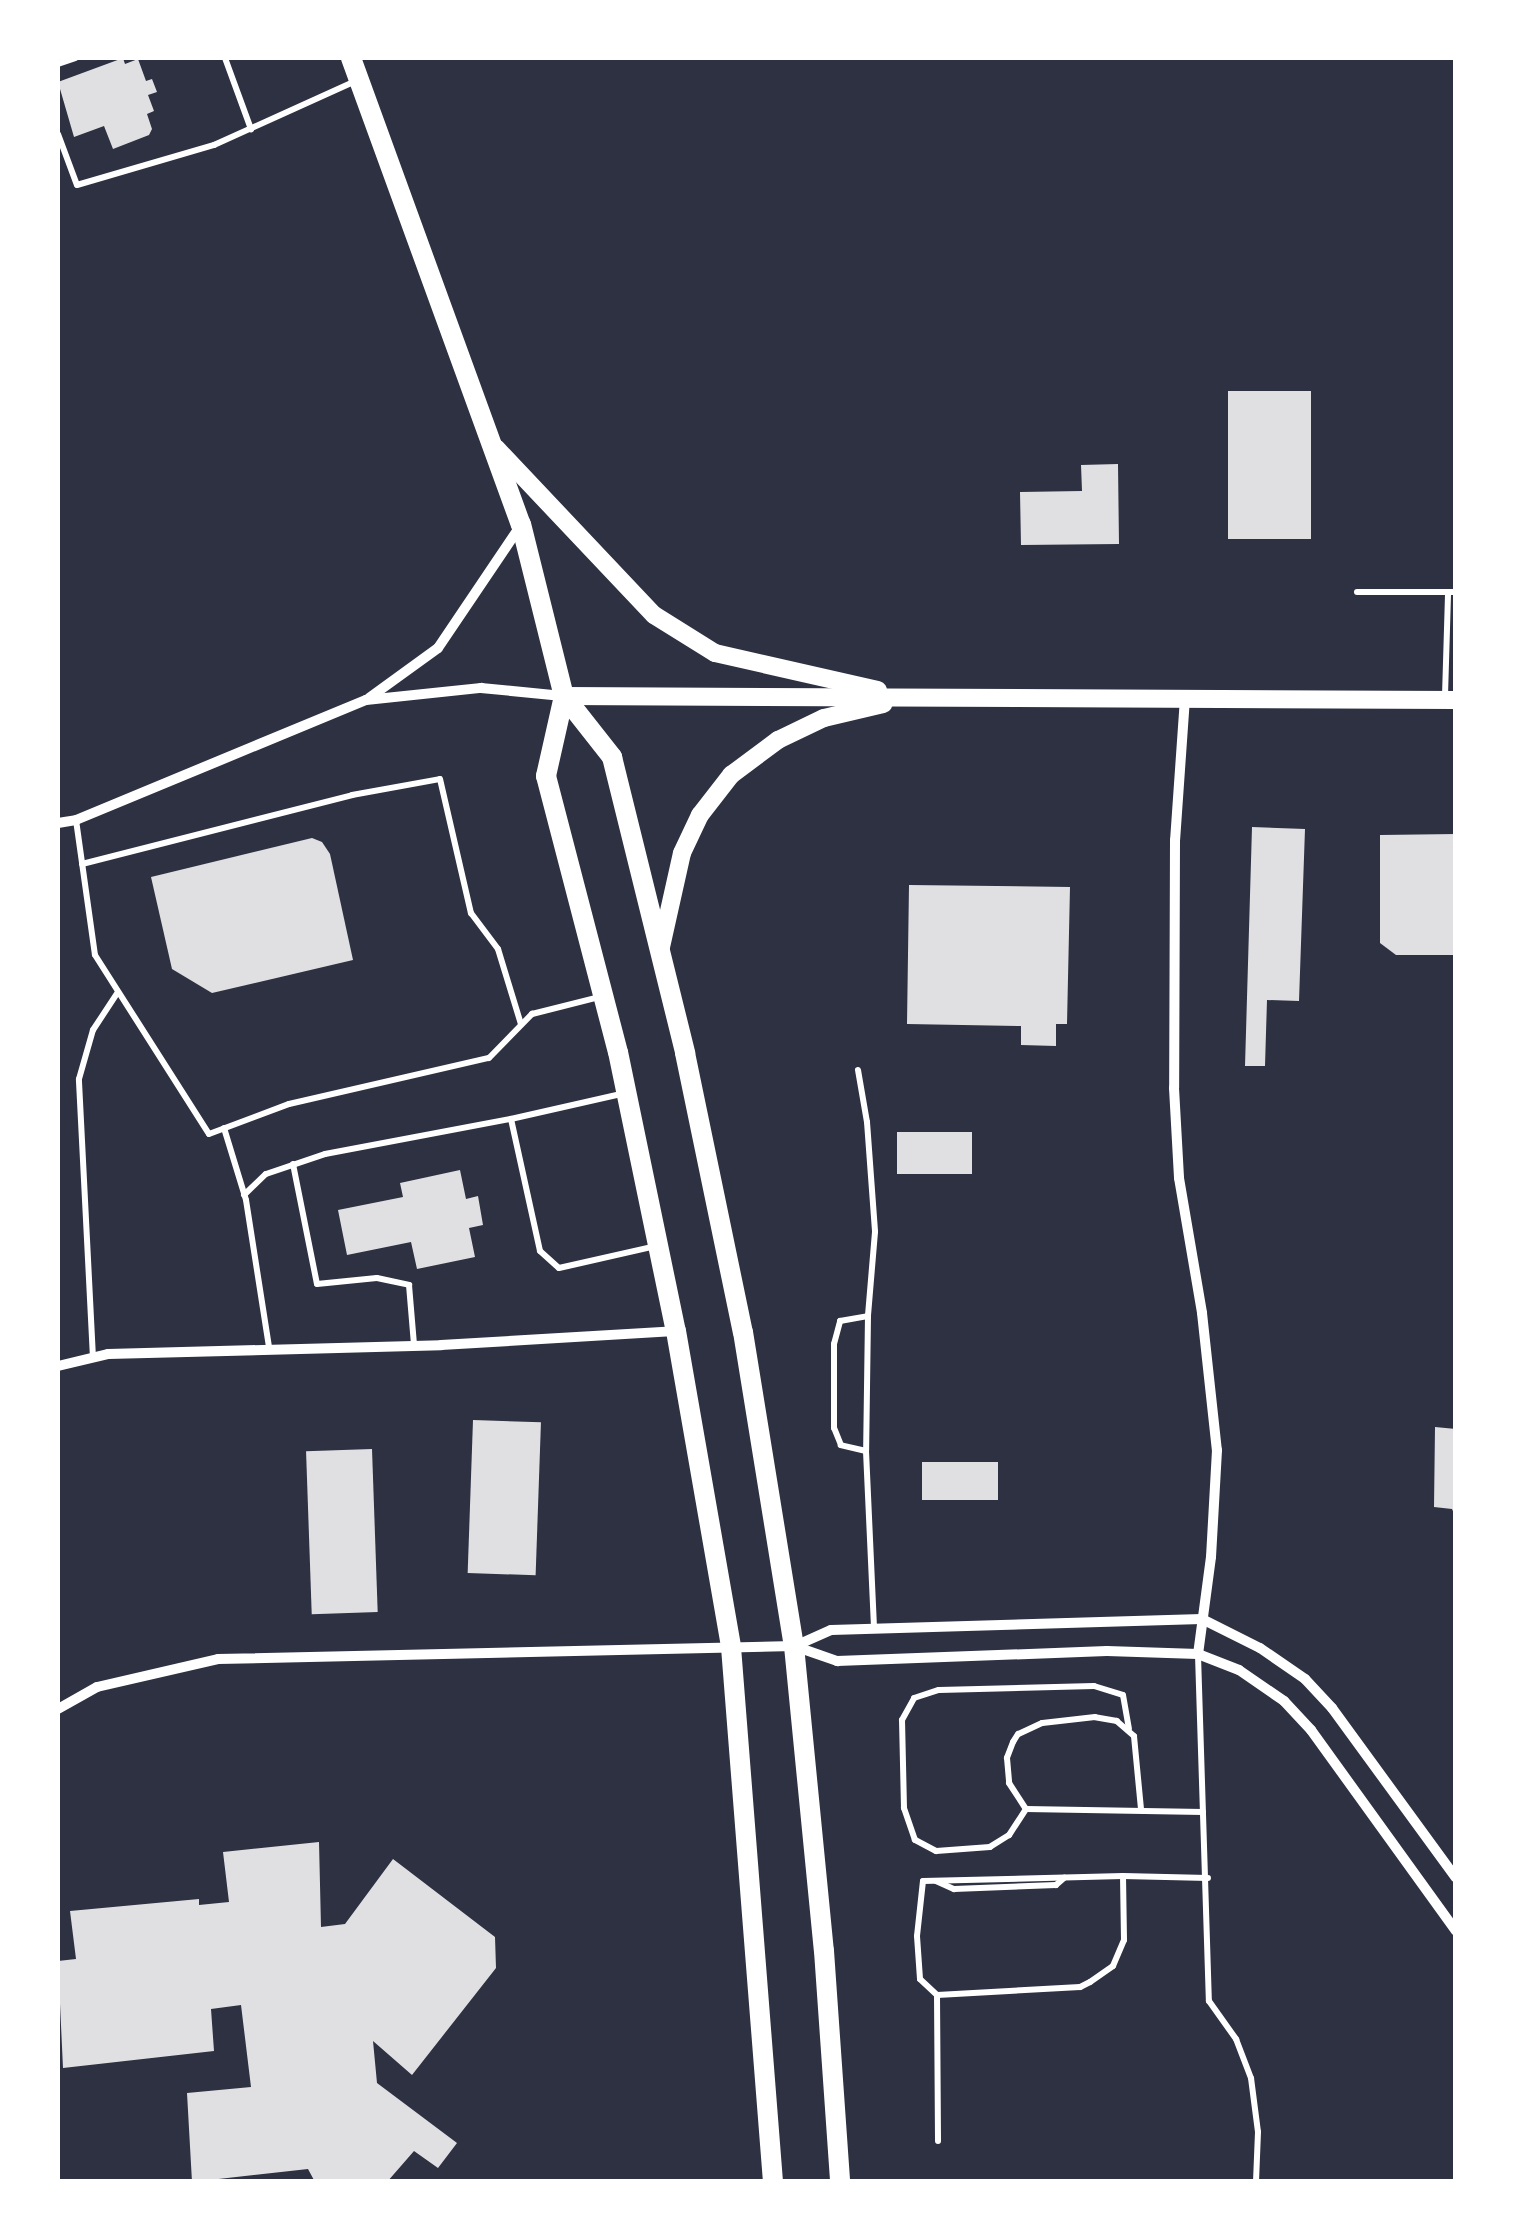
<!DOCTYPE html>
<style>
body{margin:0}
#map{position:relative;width:1513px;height:2239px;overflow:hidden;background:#2d3142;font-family:"Zilla Slab",serif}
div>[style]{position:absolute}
.building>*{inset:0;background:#e0e0e3;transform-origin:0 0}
.service>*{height:6px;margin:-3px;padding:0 3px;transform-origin:3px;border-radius:3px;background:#fff}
.minor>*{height:10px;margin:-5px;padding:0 5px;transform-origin:5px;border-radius:5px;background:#fff}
.secondary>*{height:18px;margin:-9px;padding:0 9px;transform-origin:9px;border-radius:9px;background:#fff}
.primary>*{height:20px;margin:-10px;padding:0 10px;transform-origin:10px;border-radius:10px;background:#fff}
span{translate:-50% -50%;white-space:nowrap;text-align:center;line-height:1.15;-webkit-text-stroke:9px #fff;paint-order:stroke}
.frame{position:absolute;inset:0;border:60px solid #fff;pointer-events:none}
</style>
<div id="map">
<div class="building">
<i style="clip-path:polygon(123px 58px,125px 64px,138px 59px,146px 81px,152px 79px,157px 92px,148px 95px,154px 111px,147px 114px,152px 129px,149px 135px,113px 149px,104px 126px,74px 137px,58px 82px)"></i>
<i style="left:1228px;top:391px;width:83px;height:148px"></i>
<i style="clip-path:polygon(1118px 464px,1119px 544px,1021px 545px,1020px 492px,1082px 491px,1081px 465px)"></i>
<i style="clip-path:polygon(1252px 827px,1305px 829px,1299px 1001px,1267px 1000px,1265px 1066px,1245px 1066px)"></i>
<i style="clip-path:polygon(1456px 834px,1456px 955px,1396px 955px,1380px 943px,1380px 835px)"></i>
<i style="clip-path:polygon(312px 838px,322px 842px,330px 854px,353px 960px,212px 993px,172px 969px,151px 877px)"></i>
<i style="clip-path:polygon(909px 885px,1070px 887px,1067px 1024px,1056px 1024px,1056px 1046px,1021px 1045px,1021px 1026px,907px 1024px)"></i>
<i style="left:972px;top:1132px;width:42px;height:75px;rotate:90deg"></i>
<i style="clip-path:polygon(460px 1170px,466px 1199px,478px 1196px,483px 1225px,469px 1228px,475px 1257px,417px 1269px,411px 1242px,347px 1255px,338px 1210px,403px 1197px,400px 1183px)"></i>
<i style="left:473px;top:1420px;width:68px;height:153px;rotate:2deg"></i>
<i style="clip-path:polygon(1435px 1427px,1456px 1429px,1456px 1518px,1452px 1509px,1434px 1507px)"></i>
<i style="left:372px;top:1449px;width:163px;height:66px;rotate:88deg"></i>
<i style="left:922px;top:1462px;width:76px;height:38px"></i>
<i style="clip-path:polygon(319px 1842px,321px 1927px,345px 1924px,393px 1859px,495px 1937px,496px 1968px,412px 2075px,373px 2041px,377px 2083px,457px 2143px,438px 2168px,414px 2151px,387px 2182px,315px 2182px,308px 2169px,192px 2182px,187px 2093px,251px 2087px,241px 2005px,211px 2009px,214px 2051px,63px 2068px,58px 1961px,76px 1959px,70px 1911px,199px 1899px,199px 1905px,229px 1902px,223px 1852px)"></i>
</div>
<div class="service">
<i style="left:225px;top:58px;width:76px;rotate:69.9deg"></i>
<i style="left:58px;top:64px;width:18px;rotate:-19deg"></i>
<i style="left:58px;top:134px;width:54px;rotate:69.6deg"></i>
<i style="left:77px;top:185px;width:143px;rotate:-16.3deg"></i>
<i style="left:214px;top:145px;width:156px;rotate:-24.3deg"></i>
<i style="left:1357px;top:592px;width:99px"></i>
<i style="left:1445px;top:696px;width:103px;rotate:-88.3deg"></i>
<i style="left:76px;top:820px;width:136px;rotate:82deg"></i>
<i style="left:95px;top:955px;width:212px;rotate:57.5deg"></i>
<i style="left:209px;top:1134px;width:85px;rotate:-20.6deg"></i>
<i style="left:289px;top:1104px;width:205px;rotate:-13deg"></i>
<i style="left:489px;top:1058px;width:62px;rotate:-45.7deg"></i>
<i style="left:532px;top:1014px;width:69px;rotate:-14.2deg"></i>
<i style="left:82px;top:864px;width:279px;rotate:-14.3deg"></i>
<i style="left:352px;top:795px;width:89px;rotate:-10.3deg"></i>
<i style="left:440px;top:779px;width:138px;rotate:77deg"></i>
<i style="left:471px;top:913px;width:45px;rotate:53.1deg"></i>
<i style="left:498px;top:949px;width:78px;rotate:73deg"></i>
<i style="left:858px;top:1070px;width:53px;rotate:80.2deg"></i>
<i style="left:867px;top:1122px;width:110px;rotate:85.8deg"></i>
<i style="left:875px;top:1232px;width:84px;rotate:94.8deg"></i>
<i style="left:868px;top:1316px;width:135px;rotate:90.8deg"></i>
<i style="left:866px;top:1451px;width:177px;rotate:87.4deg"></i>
<i style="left:621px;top:1094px;width:113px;rotate:167.2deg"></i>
<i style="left:511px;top:1119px;width:135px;rotate:77.6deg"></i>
<i style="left:540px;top:1251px;width:25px;rotate:42deg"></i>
<i style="left:559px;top:1268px;width:99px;rotate:-12.8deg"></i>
<i style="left:224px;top:1128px;width:75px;rotate:73deg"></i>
<i style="left:246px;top:1200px;width:149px;rotate:81.1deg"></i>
<i style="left:293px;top:1164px;width:122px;rotate:78.7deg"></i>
<i style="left:317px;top:1284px;width:60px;rotate:-5.7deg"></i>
<i style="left:377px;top:1278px;width:33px;rotate:12deg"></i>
<i style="left:409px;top:1285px;width:60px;rotate:85.2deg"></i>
<i style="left:244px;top:1195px;width:30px;rotate:-44deg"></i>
<i style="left:266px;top:1174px;width:62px;rotate:-18.7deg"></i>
<i style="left:325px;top:1154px;width:189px;rotate:-10.7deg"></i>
<i style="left:93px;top:1358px;width:279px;rotate:-92.9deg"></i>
<i style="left:79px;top:1079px;width:51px;rotate:-74.1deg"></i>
<i style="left:93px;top:1030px;width:45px;rotate:-56.7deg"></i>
<i style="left:866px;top:1451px;width:26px;rotate:-167deg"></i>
<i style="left:841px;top:1445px;width:18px;rotate:-112deg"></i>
<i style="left:834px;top:1428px;width:84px;rotate:-90deg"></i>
<i style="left:834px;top:1344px;width:24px;rotate:-75deg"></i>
<i style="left:840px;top:1321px;width:28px;rotate:-10deg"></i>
<i style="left:1198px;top:1655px;width:346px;rotate:88.2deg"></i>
<i style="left:1209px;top:2001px;width:47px;rotate:54.6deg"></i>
<i style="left:1236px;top:2039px;width:42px;rotate:69deg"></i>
<i style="left:1251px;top:2078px;width:54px;rotate:82.6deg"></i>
<i style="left:1258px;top:2132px;width:50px;rotate:92.3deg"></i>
<i style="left:1026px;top:1809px;width:31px;rotate:123deg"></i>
<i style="left:1009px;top:1835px;width:22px;rotate:148deg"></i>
<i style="left:990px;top:1847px;width:54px;rotate:175.8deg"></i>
<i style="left:936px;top:1851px;width:24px;rotate:-152deg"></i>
<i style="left:915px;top:1840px;width:34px;rotate:-109deg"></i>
<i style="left:904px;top:1808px;width:88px;rotate:-91.3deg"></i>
<i style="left:902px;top:1720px;width:25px;rotate:-61deg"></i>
<i style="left:914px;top:1698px;width:26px;rotate:-18deg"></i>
<i style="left:939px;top:1690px;width:155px;rotate:-1.5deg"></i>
<i style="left:1094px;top:1686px;width:30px;rotate:17deg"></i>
<i style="left:1123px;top:1695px;width:34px;rotate:80deg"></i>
<i style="left:1141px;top:1809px;width:73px;rotate:-95.5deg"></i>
<i style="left:1134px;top:1736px;width:23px;rotate:-139deg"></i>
<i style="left:1117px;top:1721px;width:22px;rotate:-170deg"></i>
<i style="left:1095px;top:1717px;width:53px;rotate:173.5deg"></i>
<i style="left:1042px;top:1723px;width:26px;rotate:155deg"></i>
<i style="left:1018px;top:1734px;width:9px;rotate:122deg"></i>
<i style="left:1013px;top:1742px;width:17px;rotate:111deg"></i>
<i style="left:1007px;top:1758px;width:25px;rotate:85deg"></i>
<i style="left:1009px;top:1783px;width:31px;rotate:57deg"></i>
<i style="left:1026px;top:1809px;width:177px;rotate:1deg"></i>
<i style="left:1123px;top:1876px;width:64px;rotate:89.1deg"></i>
<i style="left:1124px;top:1940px;width:28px;rotate:113deg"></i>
<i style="left:1113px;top:1966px;width:28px;rotate:145deg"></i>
<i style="left:1090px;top:1982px;width:11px;rotate:153deg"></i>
<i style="left:1080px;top:1987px;width:143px;rotate:176.8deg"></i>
<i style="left:937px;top:1995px;width:23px;rotate:-137deg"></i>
<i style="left:920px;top:1979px;width:43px;rotate:-94deg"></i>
<i style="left:917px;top:1936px;width:55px;rotate:-83.8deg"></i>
<i style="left:923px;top:1881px;width:200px;rotate:-1.4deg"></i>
<i style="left:1123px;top:1876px;width:85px;rotate:1.3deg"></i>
<i style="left:936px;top:1881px;width:20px;rotate:24deg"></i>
<i style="left:954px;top:1889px;width:102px;rotate:-2.2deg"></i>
<i style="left:1056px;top:1885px;width:11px;rotate:-41deg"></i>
<i style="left:937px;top:1995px;width:146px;rotate:89.6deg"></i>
</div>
<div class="minor">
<i style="left:369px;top:698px;width:85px;rotate:-35.9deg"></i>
<i style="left:438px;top:648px;width:148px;rotate:-56deg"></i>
<i style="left:1185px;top:698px;width:142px;rotate:94deg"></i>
<i style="left:1175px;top:840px;width:248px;rotate:90.2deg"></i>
<i style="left:1174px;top:1088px;width:90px;rotate:86.8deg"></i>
<i style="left:1179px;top:1178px;width:137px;rotate:80.3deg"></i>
<i style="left:1202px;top:1313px;width:138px;rotate:83.8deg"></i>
<i style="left:1217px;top:1450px;width:107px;rotate:93.2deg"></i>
<i style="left:1211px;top:1557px;width:98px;rotate:97.6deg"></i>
<i style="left:58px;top:823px;width:18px;rotate:-9deg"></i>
<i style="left:76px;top:820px;width:314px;rotate:-22.5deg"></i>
<i style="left:366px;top:700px;width:116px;rotate:-6deg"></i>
<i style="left:481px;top:688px;width:82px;rotate:5.6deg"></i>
<i style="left:58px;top:1366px;width:51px;rotate:-13.5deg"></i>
<i style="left:108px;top:1354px;width:333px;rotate:-1.5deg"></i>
<i style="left:441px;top:1345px;width:234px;rotate:-3.4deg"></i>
<i style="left:795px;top:1646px;width:39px;rotate:-24deg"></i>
<i style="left:831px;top:1630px;width:371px;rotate:-1.7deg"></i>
<i style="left:1202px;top:1619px;width:65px;rotate:26.6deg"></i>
<i style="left:1260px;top:1648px;width:55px;rotate:34.6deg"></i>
<i style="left:1305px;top:1679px;width:40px;rotate:47deg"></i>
<i style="left:1332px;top:1708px;width:210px;rotate:53.9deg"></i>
<i style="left:58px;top:1709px;width:45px;rotate:-29.4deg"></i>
<i style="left:97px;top:1687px;width:124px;rotate:-13deg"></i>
<i style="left:218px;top:1659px;width:576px;rotate:-1.29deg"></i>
<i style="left:794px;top:1646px;width:46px;rotate:19.2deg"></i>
<i style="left:837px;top:1661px;width:270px;rotate:-2.1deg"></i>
<i style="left:1107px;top:1651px;width:91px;rotate:1.9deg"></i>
<i style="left:1198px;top:1654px;width:44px;rotate:21.3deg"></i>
<i style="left:1239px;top:1670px;width:55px;rotate:34.6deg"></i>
<i style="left:1284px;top:1701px;width:40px;rotate:47deg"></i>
<i style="left:1311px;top:1730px;width:248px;rotate:54.2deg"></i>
</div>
<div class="secondary">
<i style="left:496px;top:448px;width:230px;rotate:46.6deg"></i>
<i style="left:654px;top:615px;width:72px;rotate:31.9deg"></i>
<i style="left:715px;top:653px;width:167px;rotate:12.8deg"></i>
<i style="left:564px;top:696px;width:892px;rotate:0.26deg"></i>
<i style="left:661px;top:947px;width:96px;rotate:-77.4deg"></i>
<i style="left:682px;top:853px;width:42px;rotate:-64.7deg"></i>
<i style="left:700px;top:815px;width:51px;rotate:-52.2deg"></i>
<i style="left:731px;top:775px;width:59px;rotate:-36.7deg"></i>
<i style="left:778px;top:740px;width:51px;rotate:-25.6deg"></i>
<i style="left:824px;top:718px;width:61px;rotate:-13.3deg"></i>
</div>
<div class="primary">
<i style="left:351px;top:58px;width:496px;rotate:70deg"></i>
<i style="left:521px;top:524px;width:177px;rotate:76deg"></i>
<i style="left:564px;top:696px;width:78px;rotate:51.8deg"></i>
<i style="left:612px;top:757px;width:305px;rotate:76.1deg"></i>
<i style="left:685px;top:1053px;width:285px;rotate:78.3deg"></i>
<i style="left:743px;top:1332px;width:318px;rotate:80.8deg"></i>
<i style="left:794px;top:1646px;width:306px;rotate:84.4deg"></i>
<i style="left:824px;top:1951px;width:232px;rotate:86deg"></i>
<i style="left:564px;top:696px;width:82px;rotate:102.7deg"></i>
<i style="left:546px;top:776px;width:285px;rotate:75.4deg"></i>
<i style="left:618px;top:1052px;width:285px;rotate:78.3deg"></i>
<i style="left:676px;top:1331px;width:321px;rotate:80.1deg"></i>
<i style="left:731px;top:1647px;width:537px;rotate:85.51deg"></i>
</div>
<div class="frame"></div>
</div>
